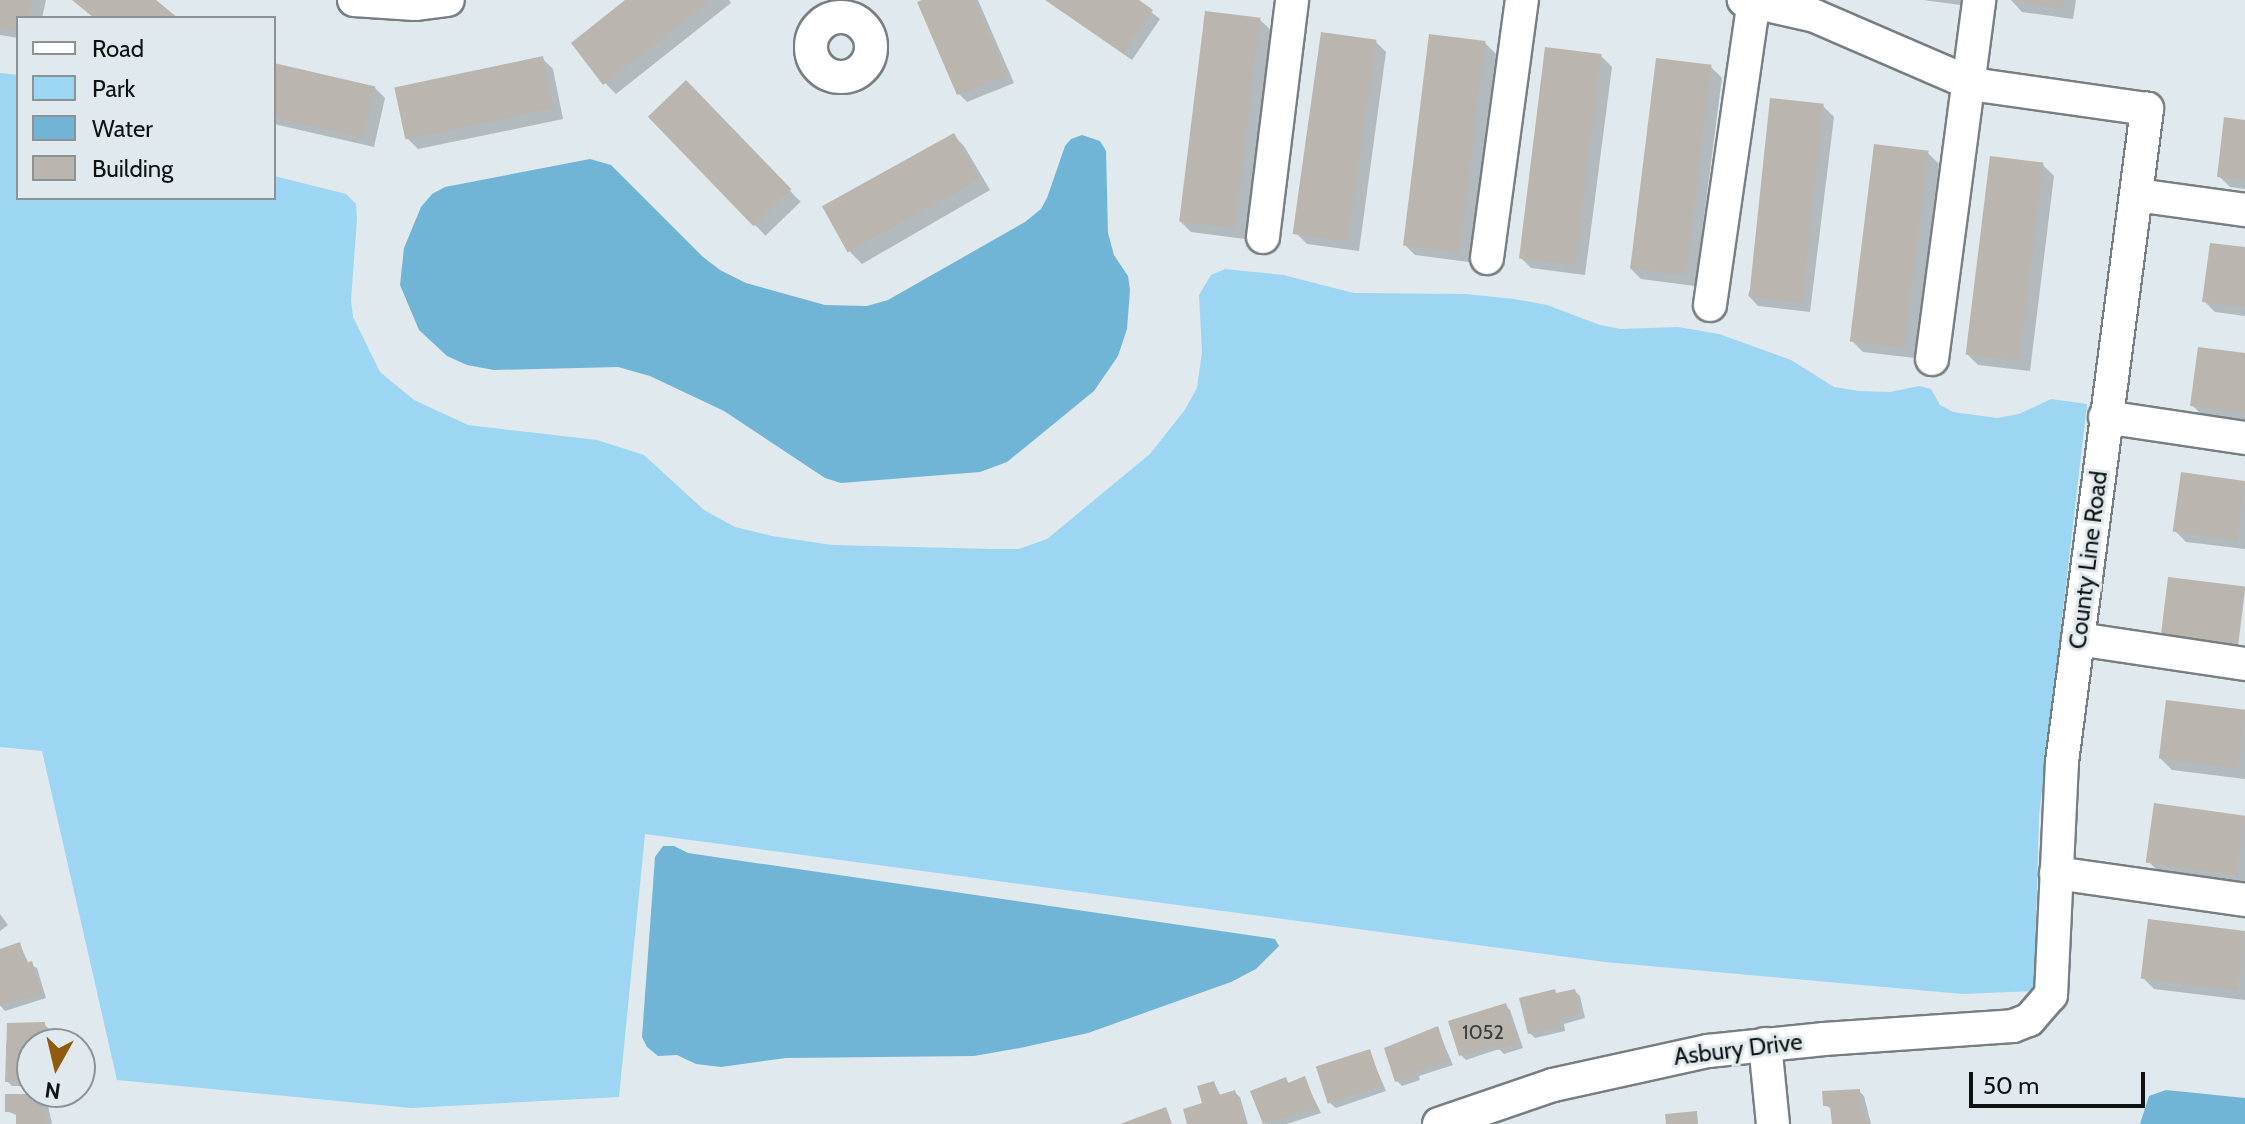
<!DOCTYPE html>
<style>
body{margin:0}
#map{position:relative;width:2245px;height:1124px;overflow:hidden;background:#e0e9ed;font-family:Cabin,sans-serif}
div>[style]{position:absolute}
.green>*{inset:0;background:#9cd6f2}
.water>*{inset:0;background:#70b5d6}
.shadow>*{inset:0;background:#0003;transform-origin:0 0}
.building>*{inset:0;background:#bbb5b0;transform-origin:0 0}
.roads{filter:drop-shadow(2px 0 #787f83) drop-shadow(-2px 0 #787f83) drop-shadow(0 2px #787f83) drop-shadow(0 -2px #787f83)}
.minor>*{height:32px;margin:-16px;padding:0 16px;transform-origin:16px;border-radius:16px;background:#fff}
.minor>.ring{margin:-16px;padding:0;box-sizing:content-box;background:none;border:32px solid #fff;border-radius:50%}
span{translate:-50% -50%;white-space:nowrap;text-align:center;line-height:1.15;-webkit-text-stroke:6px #e0e9ed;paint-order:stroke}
.number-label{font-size:20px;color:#3a3b3a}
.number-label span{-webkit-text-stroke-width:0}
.street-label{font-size:24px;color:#0f1213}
.legend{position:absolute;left:16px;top:16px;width:260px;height:184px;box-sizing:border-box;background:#e0e9ed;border:2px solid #8c9396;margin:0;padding:10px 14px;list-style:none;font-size:24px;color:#0f1213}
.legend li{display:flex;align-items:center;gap:16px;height:40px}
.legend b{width:40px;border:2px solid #8c9396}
.north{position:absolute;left:16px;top:1028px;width:80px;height:80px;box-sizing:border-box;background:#e0e9ed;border:2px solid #8c9396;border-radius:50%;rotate:188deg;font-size:22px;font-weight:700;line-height:32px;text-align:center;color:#0f1213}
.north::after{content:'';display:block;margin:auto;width:28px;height:36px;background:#905a0f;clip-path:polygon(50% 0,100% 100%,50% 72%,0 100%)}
.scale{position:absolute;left:1969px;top:1072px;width:176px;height:36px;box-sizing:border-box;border:4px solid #0f1213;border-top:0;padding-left:10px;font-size:24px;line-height:28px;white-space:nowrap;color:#0f1213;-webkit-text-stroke:6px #e0e9ed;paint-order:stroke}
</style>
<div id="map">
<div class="green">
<i style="clip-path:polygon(0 73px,18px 75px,18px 198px,274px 198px,274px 176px,346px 194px,356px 204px,357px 219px,351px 300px,353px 317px,380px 372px,414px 400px,468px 425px,597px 440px,644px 455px,704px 510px,735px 527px,772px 536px,832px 545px,993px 549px,1019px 549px,1047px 539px,1150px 454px,1184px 411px,1197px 388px,1202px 352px,1199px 295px,1211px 275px,1225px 269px,1283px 275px,1354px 293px,1466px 294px,1514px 299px,1547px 305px,1600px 325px,1621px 329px,1678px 327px,1719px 334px,1791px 360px,1834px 387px,1859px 391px,1890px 392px,1919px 386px,1931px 389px,1940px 405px,1953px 412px,1997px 418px,2019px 414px,2051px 399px,2087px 404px,2039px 816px,2034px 991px,1963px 994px,1605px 962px,645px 834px,619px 1097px,411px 1108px,117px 1080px,42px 751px,0 747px)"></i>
</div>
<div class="water">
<i style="clip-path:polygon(1082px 135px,1100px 141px,1106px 151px,1108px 233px,1114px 255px,1128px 276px,1130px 290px,1127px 329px,1118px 356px,1094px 391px,1007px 462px,980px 472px,841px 483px,825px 478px,724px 411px,650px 376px,618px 367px,494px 370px,467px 365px,447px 356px,419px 330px,400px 285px,404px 248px,421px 207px,432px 194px,445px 187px,590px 159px,611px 165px,703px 257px,720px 270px,746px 283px,825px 305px,867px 306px,888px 300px,1025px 222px,1041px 209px,1047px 198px,1065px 146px,1071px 139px)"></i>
<i style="clip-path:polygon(663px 846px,674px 846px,688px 853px,1275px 939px,1279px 946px,1256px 969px,1231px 982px,1088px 1033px,1020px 1048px,974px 1056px,786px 1058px,721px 1067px,696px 1064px,677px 1055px,658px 1056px,647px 1047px,642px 1037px,655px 857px)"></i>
<i style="clip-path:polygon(2166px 1090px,2245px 1098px,2245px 1124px,2140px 1124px,2149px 1096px)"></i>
</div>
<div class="shadow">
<i style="clip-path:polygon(0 0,46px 0,42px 18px,18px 18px,18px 38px,0 35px)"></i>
<i style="clip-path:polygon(629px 0,729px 0,731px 3px,616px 94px,605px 83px)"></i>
<i style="clip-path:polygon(927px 0,978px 0,1014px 83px,967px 102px,959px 94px,920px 3px)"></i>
<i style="clip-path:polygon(1045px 0,1136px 0,1160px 19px,1132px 60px)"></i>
<i style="clip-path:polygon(1923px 0,1961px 0,1961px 5px)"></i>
<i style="clip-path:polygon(2011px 0,2076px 0,2073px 19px,2022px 12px)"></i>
<i style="clip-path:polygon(1260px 20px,1272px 31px,1245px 239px,1191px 232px,1180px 221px)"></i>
<i style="clip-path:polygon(1375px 41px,1386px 52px,1359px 251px,1307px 244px,1296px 233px)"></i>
<i style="clip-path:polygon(1485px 43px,1496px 54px,1469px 262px,1415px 255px,1404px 244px)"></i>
<i style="clip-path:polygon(1601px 56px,1612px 67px,1585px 275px,1531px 268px,1520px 257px)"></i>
<i style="clip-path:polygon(542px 58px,553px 69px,563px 119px,418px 149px,407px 138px)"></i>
<i style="clip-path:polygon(274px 65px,374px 87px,385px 98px,374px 147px,274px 124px)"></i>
<i style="clip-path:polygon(1711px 67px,1722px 78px,1695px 286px,1641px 279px,1630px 268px)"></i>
<i style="left:686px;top:83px;width:165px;height:49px;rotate:46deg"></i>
<i style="clip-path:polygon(1823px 106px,1834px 117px,1810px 312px,1758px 306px,1748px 295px)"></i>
<i style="clip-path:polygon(2245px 122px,2245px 189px,2230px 187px,2219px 176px)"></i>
<i style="clip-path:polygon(953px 135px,964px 146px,990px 190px,862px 264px,851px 253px,825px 209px)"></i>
<i style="clip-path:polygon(1928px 153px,1939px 164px,1915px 358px,1863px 352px,1852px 341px)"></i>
<i style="clip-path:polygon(2043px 165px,2054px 176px,2030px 371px,1978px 365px,1967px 354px)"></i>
<i style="clip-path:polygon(2245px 249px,2245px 316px,2215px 312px,2204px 301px)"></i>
<i style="clip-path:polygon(2245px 355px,2245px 422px,2204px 417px,2193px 406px)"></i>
<i style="clip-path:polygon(2245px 483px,2245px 549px,2186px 542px,2175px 531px)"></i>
<i style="clip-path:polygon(2245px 712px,2245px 779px,2172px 770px,2161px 759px)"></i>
<i style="clip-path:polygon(2245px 817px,2245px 884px,2160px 873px,2149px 862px)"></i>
<i style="clip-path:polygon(0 914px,8px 925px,0 931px)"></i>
<i style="clip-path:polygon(2245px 933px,2245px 1000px,2154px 989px,2143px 978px)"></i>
<i style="clip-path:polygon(20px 945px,29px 964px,37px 968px,46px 998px,5px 1011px,0 1005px,0 951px)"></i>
<i style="clip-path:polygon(1575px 991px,1580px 996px,1585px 1018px,1564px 1024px,1565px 1031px,1535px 1038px,1530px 1033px)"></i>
<i style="clip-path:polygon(1505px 1005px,1510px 1010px,1523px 1048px,1504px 1054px,1499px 1049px,1466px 1060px,1461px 1055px)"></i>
<i style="clip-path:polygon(44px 1024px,49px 1029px,49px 1044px,32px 1044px,32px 1086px,12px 1086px,7px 1081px,6px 1044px)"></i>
<i style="clip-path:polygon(1437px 1028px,1453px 1065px,1419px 1076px,1420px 1080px,1402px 1086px,1397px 1081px)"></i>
<i style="clip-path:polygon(1369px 1051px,1386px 1091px,1336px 1108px,1330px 1103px)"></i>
<i style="clip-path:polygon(1304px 1078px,1321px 1113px,1287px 1124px,1265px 1124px,1252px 1092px,1285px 1079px,1290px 1084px)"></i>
<i style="clip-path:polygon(1214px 1083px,1221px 1096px,1234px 1092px,1240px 1097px,1248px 1124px,1190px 1124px,1204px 1105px)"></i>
<i style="clip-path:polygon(1859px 1091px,1864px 1096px,1871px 1124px,1834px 1124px,1833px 1110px,1825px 1105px)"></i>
<i style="clip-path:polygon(42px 1096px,47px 1101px,52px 1124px,18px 1124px,18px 1116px,7px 1111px)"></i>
</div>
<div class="building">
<i style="clip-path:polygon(0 0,33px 0,30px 18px,18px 18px,18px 31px,0 27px)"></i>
<i style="clip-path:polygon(72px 0,156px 0,178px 18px,94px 18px)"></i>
<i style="clip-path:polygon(625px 0,711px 0,603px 85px,571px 43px)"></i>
<i style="clip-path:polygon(922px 0,975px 0,1007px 75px,957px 95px,917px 2px)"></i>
<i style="clip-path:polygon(1046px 0,1139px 0,1153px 10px,1123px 53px)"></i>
<i style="clip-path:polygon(2011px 0,2064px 0,2063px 9px)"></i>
<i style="left:1205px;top:11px;width:56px;height:212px;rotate:7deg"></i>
<i style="left:1321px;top:32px;width:56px;height:204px;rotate:8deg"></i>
<i style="left:1429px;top:34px;width:57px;height:213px;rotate:7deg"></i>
<i style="left:1545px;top:47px;width:57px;height:213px;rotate:7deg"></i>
<i style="left:543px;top:56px;width:53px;height:152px;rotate:78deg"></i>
<i style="left:1656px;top:58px;width:56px;height:212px;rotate:7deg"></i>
<i style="left:274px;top:63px;width:104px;height:53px;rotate:13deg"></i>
<i style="left:686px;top:80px;width:152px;height:53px;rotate:46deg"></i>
<i style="left:1770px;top:98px;width:54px;height:200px;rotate:6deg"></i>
<i style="clip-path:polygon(2224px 117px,2245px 120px,2245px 180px,2217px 177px)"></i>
<i style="left:954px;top:133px;width:53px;height:151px;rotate:61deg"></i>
<i style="left:1874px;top:144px;width:55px;height:199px;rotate:7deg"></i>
<i style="left:1990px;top:156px;width:54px;height:200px;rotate:7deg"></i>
<i style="clip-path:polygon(2210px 243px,2245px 247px,2245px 307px,2202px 302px)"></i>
<i style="clip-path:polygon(2198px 347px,2245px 353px,2245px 413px,2190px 406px)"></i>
<i style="left:2181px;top:472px;width:65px;height:60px;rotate:8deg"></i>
<i style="left:2168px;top:577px;width:78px;height:60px;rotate:7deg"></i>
<i style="left:2166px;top:700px;width:80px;height:59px;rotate:7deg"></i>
<i style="left:2154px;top:803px;width:92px;height:60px;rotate:8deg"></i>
<i style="left:2148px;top:919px;width:98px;height:60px;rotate:7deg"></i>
<i style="clip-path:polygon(20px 942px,26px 963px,32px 961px,42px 993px,0 1006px,0 949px)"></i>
<i style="clip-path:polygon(1555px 989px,1556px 993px,1575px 989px,1581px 1013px,1560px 1019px,1561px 1026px,1528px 1034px,1519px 998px)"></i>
<i style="clip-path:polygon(1506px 1003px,1519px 1043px,1497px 1050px,1495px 1045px,1459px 1056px,1448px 1021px)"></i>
<i style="clip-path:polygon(45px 1022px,46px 1044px,32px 1044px,32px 1081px,5px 1082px,7px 1023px)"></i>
<i style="clip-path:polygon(1438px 1026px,1449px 1060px,1415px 1071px,1416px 1075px,1395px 1082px,1384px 1048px)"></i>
<i style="left:1370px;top:1049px;width:39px;height:57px;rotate:72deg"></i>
<i style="clip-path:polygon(1305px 1076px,1317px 1108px,1263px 1124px,1250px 1091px,1286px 1077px,1288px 1083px)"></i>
<i style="clip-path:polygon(1214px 1081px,1219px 1095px,1235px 1090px,1246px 1124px,1187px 1124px,1183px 1109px,1202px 1103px,1197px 1086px)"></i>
<i style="clip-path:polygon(1860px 1089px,1861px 1110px,1866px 1110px,1867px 1124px,1832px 1124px,1830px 1106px,1823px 1106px,1822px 1091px)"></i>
<i style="clip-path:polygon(5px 1094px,42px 1094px,42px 1111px,47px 1111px,47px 1124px,16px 1124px,16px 1112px,5px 1112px)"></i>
<i style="clip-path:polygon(1166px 1107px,1172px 1124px,1120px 1124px)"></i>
<i style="clip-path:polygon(1697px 1111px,1698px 1124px,1666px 1124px,1665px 1114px)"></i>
</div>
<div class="roads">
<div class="minor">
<i style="left:354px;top:0;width:61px;rotate:3.8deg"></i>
<i style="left:415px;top:4px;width:33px;rotate:-7deg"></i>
<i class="ring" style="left:811px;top:17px;width:28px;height:28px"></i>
<i style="left:2137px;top:195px;width:109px;rotate:7.9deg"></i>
<i style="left:1263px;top:237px;width:239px;rotate:-83deg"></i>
<i style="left:1487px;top:258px;width:260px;rotate:-82.3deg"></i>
<i style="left:1710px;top:305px;width:308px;rotate:-81.8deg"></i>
<i style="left:1932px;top:359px;width:362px;rotate:-82.5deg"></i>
<i style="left:2105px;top:417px;width:142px;rotate:8.5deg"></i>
<i style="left:2078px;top:639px;width:169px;rotate:8.5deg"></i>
<i style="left:2056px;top:873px;width:191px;rotate:8.1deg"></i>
<i style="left:1765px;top:1044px;width:80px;rotate:84.3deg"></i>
<i style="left:1439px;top:1124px;width:120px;rotate:-18.9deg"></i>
<i style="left:1553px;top:1085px;width:159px;rotate:-12.4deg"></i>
<i style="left:1708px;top:1051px;width:117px;rotate:-5.9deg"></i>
<i style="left:1824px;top:1039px;width:189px;rotate:-3.9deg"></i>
<i style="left:2013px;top:1026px;width:17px;rotate:-21deg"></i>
<i style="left:2029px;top:1020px;width:33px;rotate:-49deg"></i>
<i style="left:2051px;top:995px;width:233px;rotate:-87.3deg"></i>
<i style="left:2062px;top:762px;width:659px;rotate:-82.58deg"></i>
<i style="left:2147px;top:109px;width:177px;rotate:-171.9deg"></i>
<i style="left:1972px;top:84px;width:171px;rotate:-156.6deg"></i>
<i style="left:1815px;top:16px;width:73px;rotate:-167.3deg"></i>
</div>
</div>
<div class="number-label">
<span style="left:1483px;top:1032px">1052</span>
</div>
<div class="street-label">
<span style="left:2088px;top:560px;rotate:-83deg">County Line Road</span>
<span style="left:1738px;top:1049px;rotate:-7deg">Asbury Drive</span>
</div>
<ul class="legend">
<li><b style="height:10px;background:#fff"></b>Road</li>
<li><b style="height:22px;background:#9cd6f2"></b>Park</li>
<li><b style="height:22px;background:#70b5d6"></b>Water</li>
<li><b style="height:22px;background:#bbb5b0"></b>Building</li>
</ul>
<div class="north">N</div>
<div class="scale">50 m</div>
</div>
